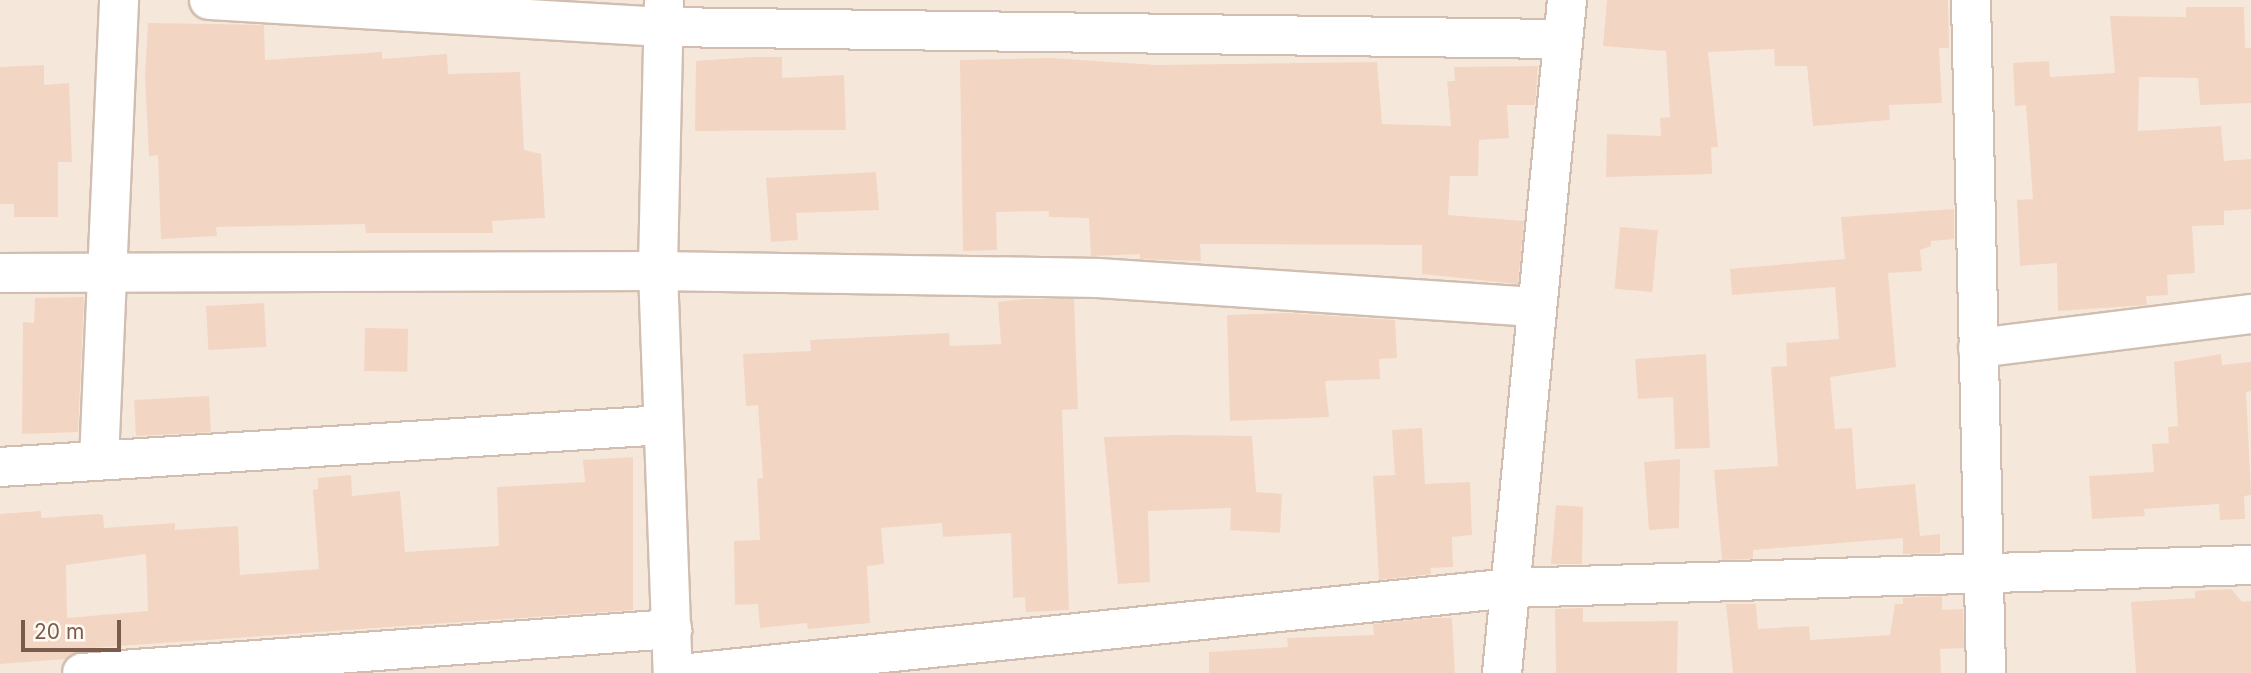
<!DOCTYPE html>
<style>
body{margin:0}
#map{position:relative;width:2251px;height:673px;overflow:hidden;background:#fdf6ec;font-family:Inter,sans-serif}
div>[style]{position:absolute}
.residential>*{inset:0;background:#f5e8da;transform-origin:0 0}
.building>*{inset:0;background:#f3d5c3;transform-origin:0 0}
.roads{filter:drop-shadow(2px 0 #d1beb0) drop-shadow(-2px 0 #d1beb0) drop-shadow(0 2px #d1beb0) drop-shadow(0 -2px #d1beb0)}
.minor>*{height:38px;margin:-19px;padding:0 19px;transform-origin:19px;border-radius:19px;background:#fff}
span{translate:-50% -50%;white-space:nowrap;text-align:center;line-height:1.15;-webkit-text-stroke:5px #fffaf3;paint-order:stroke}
.scale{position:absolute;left:21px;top:620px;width:100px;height:32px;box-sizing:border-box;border:4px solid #7a5c4d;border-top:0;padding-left:9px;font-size:21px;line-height:24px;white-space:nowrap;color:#7a5c4d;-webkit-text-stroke:5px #fffaf3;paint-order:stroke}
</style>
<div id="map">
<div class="residential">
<i style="left:0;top:0;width:2251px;height:673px"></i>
</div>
<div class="building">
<i style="clip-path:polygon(1607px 0,1948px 0,1949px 48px,1939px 48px,1942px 103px,1889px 105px,1890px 120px,1813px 126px,1807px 66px,1775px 66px,1774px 49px,1708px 52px,1718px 147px,1711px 147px,1712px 174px,1606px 177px,1607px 134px,1661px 136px,1660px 118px,1670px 117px,1666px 51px,1603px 46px)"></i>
<i style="clip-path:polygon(2186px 7px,2244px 7px,2245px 48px,2251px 48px,2251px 103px,2200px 105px,2198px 78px,2139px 77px,2138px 131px,2221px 126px,2224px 161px,2251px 159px,2251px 209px,2224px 211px,2224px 225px,2192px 226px,2195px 273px,2167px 275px,2168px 295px,2146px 296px,2147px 305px,2058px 311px,2057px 263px,2020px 266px,2017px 200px,2033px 199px,2026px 105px,2015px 106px,2013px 63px,2049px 61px,2050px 77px,2115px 73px,2110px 16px,2186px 17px)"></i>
<i style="clip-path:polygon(148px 23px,264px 25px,265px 60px,382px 52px,382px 59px,447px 54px,448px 74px,520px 72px,524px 150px,541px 154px,545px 218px,492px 221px,493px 233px,366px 233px,365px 224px,216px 227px,217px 236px,161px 239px,158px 155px,149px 156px,145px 78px)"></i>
<i style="clip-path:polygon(752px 57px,782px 57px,782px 78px,844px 75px,846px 130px,695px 131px,696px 61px)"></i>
<i style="clip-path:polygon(1050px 58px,1156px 65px,1377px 62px,1382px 124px,1451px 126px,1447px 81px,1455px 81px,1454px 67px,1538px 66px,1535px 105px,1507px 105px,1509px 138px,1479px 140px,1478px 176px,1450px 176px,1448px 215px,1524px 221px,1518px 284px,1422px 274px,1422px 245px,1200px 244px,1201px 261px,1140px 259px,1140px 254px,1091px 256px,1089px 218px,1049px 217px,1049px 211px,996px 212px,997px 250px,963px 251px,960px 60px)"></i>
<i style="clip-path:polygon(44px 65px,44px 85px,69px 83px,72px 162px,58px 162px,58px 217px,14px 217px,14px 204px,0 204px,0 67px)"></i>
<i style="clip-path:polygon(876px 172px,879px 210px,796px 213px,798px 240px,771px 242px,766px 178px)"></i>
<i style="clip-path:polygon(1954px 209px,1954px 239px,1931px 241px,1931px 246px,1920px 250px,1922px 271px,1888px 273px,1896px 367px,1830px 377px,1835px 429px,1852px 428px,1856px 489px,1915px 484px,1920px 536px,1940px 534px,1940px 553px,1903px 554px,1903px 538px,1753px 550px,1753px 559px,1722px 560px,1714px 470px,1778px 466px,1771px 367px,1787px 366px,1786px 343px,1839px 339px,1835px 287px,1732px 295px,1730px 269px,1845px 259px,1841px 217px)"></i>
<i style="left:1620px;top:227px;width:38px;height:62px;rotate:5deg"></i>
<i style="clip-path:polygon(84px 297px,78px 432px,22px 434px,23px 322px,34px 323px,35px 298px)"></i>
<i style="clip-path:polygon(1025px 299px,1074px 299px,1078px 409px,1062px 410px,1069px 610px,1026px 612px,1025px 597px,1013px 598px,1011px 533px,943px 537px,942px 523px,881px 528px,884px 564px,867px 566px,870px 623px,808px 629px,807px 623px,760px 628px,758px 604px,735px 605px,734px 541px,760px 540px,757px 479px,763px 478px,758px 405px,746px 406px,743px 354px,811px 351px,810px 340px,949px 333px,950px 346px,1001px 344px,998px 302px)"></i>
<i style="left:264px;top:303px;width:44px;height:58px;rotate:87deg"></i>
<i style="clip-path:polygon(1288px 313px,1395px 320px,1397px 358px,1379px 359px,1380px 379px,1325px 381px,1329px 417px,1230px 421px,1227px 315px)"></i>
<i style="left:365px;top:328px;width:43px;height:43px;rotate:1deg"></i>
<i style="clip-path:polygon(1706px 354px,1710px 448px,1675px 449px,1673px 397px,1638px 399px,1635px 359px)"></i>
<i style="clip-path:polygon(2221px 354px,2222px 365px,2251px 362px,2251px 391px,2246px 392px,2251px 495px,2244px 496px,2245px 519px,2220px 520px,2219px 504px,2144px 509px,2145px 516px,2092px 519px,2089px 476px,2154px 472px,2152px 444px,2169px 443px,2168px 427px,2178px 426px,2174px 362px)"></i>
<i style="left:209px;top:396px;width:36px;height:75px;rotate:87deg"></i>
<i style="clip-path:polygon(1422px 428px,1425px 484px,1470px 482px,1472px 535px,1452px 537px,1453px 567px,1430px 568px,1431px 574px,1379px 580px,1373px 476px,1395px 475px,1392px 430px)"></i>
<i style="clip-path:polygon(1175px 435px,1252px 436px,1256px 492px,1282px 494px,1280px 533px,1230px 530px,1231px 508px,1148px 511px,1150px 582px,1118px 584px,1104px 437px)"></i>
<i style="clip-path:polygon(evenodd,633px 457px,633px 610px,90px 648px,66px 659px,0 664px,0 514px,41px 511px,41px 518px,97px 514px,103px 515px,104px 528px,175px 523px,175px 530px,238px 526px,240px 575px,319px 569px,313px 490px,318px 489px,318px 478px,351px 475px,352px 496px,400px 491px,405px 552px,499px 546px,497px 487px,585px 482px,583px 460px,633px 457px,146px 554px,148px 611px,67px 618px,66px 565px,146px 554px)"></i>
<i style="clip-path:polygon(1680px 459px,1679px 528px,1649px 530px,1644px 462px)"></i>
<i style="clip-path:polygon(1556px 505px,1583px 507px,1582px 564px,1551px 564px)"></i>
<i style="clip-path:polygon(2231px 589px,2242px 602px,2251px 601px,2251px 673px,2136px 673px,2131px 602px,2195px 598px,2195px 591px)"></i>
<i style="clip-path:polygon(1942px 596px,1942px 610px,1963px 609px,1964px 648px,1940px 649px,1941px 673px,1733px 673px,1726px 604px,1756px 604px,1758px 629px,1809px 626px,1810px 640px,1890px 635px,1895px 604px,1903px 604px,1903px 598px)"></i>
<i style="clip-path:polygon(1583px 608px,1583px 622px,1678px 621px,1677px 673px,1556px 673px,1555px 609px)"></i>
<i style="clip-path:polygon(1434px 618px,1452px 618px,1455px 673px,1209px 673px,1209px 652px,1288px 647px,1287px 638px,1374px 635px,1373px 624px)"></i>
</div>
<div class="roads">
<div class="minor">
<i style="left:209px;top:0;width:456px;rotate:3.4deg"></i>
<i style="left:664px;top:27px;width:896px;rotate:0.77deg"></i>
<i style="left:1971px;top:0;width:673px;rotate:88.72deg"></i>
<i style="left:664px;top:2px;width:269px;rotate:91.3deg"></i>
<i style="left:658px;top:271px;width:402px;rotate:87.9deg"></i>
<i style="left:0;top:273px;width:658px;rotate:-0.17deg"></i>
<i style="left:658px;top:271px;width:440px;rotate:0.9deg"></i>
<i style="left:1098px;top:278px;width:437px;rotate:3.8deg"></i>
<i style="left:1978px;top:348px;width:275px;rotate:-7.1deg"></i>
<i style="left:99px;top:460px;width:460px;rotate:-87.5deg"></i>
<i style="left:0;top:467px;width:664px;rotate:-3.62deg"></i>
<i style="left:82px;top:673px;width:592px;rotate:-4.27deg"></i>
<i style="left:690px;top:673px;width:825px;rotate:-5.91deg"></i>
<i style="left:1511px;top:588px;width:740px;rotate:-1.78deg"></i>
<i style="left:1502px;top:673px;width:676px;rotate:-84.48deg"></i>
</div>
</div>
<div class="scale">20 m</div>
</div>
